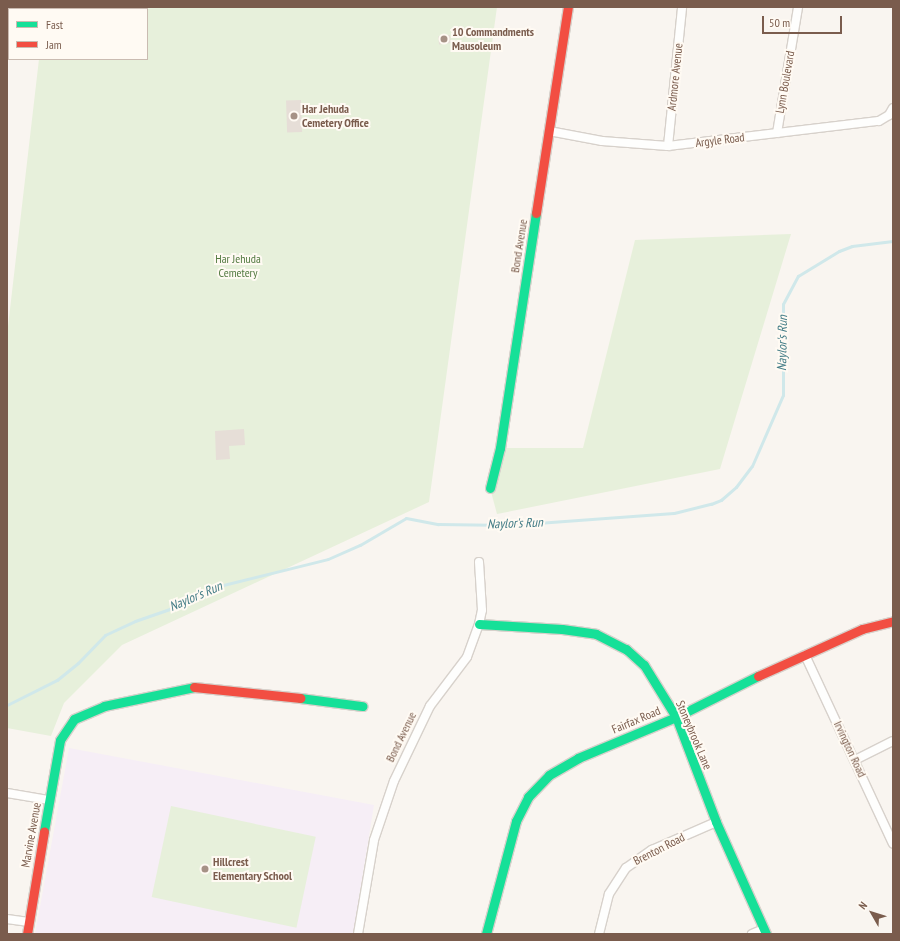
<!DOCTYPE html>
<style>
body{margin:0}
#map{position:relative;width:900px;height:941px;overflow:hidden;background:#f9f5f0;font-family:"PT Sans Narrow",sans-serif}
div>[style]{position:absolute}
.education>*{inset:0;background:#f6eef6}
.green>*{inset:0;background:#e7f0db;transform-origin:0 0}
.stream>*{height:3px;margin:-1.5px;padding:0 1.5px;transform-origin:1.5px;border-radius:1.5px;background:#d0e8ea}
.building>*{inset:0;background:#e6ded7;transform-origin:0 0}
.roads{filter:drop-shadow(1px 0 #d7d1cb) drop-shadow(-1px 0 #d7d1cb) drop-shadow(0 1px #d7d1cb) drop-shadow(0 -1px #d7d1cb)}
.street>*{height:8px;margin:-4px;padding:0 4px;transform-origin:4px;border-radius:4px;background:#fefefd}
.fast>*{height:9px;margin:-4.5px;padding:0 4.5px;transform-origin:4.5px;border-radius:4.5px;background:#16e098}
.jam>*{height:9px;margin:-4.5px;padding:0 4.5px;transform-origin:4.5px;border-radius:4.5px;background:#f24e42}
.dots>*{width:11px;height:11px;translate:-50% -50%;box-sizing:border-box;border:2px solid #fffaf3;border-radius:50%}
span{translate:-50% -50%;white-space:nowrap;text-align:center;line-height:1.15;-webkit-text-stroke:4px #fffaf3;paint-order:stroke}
.poi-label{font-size:12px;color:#7a5c4d;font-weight:700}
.left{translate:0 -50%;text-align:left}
.street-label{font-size:12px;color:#7a5c4d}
.park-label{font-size:12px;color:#537a41}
.water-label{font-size:13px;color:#437c86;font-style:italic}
.frame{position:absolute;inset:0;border:8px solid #7a5c4d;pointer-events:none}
.legend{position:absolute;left:8px;top:8px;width:140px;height:52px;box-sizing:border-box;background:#fffaf3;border:1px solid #cabbb1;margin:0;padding:5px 7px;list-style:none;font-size:12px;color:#7a5c4d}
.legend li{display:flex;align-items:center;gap:8px;height:20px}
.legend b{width:20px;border:1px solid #cabbb1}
.north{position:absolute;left:852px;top:893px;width:40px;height:40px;-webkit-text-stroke:3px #fffaf3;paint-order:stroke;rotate:309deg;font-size:11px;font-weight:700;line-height:16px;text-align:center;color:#7a5c4d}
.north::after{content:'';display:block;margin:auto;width:14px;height:18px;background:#7a5c4d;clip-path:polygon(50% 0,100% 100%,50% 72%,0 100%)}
.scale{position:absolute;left:762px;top:16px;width:80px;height:18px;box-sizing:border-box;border:2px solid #7a5c4d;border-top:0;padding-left:5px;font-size:12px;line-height:14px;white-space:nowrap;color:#7a5c4d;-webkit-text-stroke:3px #fffaf3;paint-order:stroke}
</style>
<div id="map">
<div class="education">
<i style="clip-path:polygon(69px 748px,374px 805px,353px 934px,35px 934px)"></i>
</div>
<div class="green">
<i style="clip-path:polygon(45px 7px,497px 7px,429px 502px,122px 645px,64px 703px,51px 736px,7px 728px,7px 335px,39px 59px,147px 59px,147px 9px,44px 9px)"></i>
<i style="clip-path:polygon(791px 234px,720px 469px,497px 514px,490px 488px,500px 448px,583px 448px,635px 240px)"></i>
<i style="left:171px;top:806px;width:148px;height:93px;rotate:12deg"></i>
</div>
<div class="stream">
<i style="left:7px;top:705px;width:56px;rotate:-26.6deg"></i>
<i style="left:57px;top:680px;width:27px;rotate:-39deg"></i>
<i style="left:78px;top:663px;width:39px;rotate:-46deg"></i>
<i style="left:105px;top:635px;width:33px;rotate:-25deg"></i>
<i style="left:135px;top:621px;width:52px;rotate:-19.1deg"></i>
<i style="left:184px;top:604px;width:35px;rotate:-29deg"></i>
<i style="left:215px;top:587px;width:116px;rotate:-13.9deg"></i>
<i style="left:328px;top:559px;width:35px;rotate:-24deg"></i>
<i style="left:360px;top:545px;width:53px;rotate:-30.4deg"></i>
<i style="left:406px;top:518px;width:33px;rotate:11deg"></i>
<i style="left:438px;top:524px;width:72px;rotate:0.8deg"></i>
<i style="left:510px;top:525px;width:164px;rotate:-4.2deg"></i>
<i style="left:674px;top:513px;width:38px;rotate:-14deg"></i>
<i style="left:711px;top:504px;width:11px;rotate:-22deg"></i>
<i style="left:721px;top:500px;width:20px;rotate:-41deg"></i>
<i style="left:736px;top:487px;width:26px;rotate:-53deg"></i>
<i style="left:752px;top:466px;width:77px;rotate:-66.4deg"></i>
<i style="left:783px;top:395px;width:91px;rotate:-90deg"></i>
<i style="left:783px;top:304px;width:32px;rotate:-62deg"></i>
<i style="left:798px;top:276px;width:48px;rotate:-31.4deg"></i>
<i style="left:839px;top:251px;width:14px;rotate:-21deg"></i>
<i style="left:852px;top:246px;width:41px;rotate:-7deg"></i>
</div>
<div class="building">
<i style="left:450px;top:35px;width:8px;height:12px;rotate:83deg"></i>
<i style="left:301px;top:100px;width:32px;height:15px;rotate:88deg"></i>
<i style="clip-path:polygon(244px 429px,245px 445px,229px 446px,230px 459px,216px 460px,215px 431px)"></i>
</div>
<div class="roads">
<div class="street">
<i style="left:549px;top:131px;width:54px;rotate:10.7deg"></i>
<i style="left:602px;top:141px;width:66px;rotate:4.3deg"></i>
<i style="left:668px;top:146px;width:212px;rotate:-6.8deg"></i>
<i style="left:879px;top:121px;width:12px;rotate:-31deg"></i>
<i style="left:889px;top:115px;width:8px;rotate:-60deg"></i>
<i style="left:777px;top:133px;width:128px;rotate:-80.5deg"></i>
<i style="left:668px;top:146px;width:140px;rotate:-84.2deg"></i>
<i style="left:805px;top:655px;width:208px;rotate:65deg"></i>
<i style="left:855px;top:760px;width:42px;rotate:-26.6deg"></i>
<i style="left:7px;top:793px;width:43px;rotate:9.5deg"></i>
<i style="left:7px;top:919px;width:22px;rotate:8deg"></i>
<i style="left:358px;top:934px;width:95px;rotate:-80.3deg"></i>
<i style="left:374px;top:840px;width:62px;rotate:-71.3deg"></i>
<i style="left:394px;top:781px;width:83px;rotate:-64.4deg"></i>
<i style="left:430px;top:706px;width:61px;rotate:-52.9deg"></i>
<i style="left:467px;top:657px;width:35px;rotate:-70deg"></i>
<i style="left:479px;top:624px;width:14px;rotate:-78deg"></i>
<i style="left:482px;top:610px;width:48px;rotate:-93.6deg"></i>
<i style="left:599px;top:934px;width:41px;rotate:-76deg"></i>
<i style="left:609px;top:894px;width:31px;rotate:-57deg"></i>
<i style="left:626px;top:868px;width:32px;rotate:-35deg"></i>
<i style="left:652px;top:850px;width:70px;rotate:-23.6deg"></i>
<i style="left:752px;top:934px;width:13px;rotate:-23deg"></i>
</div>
<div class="fast">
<i style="left:490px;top:488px;width:41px;rotate:-76deg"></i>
<i style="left:500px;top:448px;width:238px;rotate:-81.3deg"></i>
<i style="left:479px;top:624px;width:83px;rotate:3.4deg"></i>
<i style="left:562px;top:629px;width:34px;rotate:8deg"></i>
<i style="left:596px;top:634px;width:34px;rotate:27deg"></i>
<i style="left:626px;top:649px;width:24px;rotate:42deg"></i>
<i style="left:644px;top:665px;width:61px;rotate:58.4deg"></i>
<i style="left:676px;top:717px;width:112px;rotate:69.1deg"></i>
<i style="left:716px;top:822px;width:123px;rotate:65.9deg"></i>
<i style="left:300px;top:698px;width:63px;rotate:7.4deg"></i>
<i style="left:44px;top:831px;width:92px;rotate:-80deg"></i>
<i style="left:60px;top:740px;width:25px;rotate:-56deg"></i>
<i style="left:74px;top:719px;width:33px;rotate:-23deg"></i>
<i style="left:104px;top:706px;width:92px;rotate:-11.9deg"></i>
<i style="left:486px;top:934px;width:117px;rotate:-75.1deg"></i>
<i style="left:516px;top:821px;width:27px;rotate:-63deg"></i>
<i style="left:528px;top:797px;width:30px;rotate:-46deg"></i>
<i style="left:549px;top:775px;width:34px;rotate:-30deg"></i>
<i style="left:578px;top:758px;width:106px;rotate:-22.7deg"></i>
<i style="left:676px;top:717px;width:92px;rotate:-26.6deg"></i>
</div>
<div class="jam">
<i style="left:536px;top:213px;width:208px;rotate:-81.2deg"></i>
<i style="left:758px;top:676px;width:114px;rotate:-24.3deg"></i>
<i style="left:862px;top:629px;width:32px;rotate:-14deg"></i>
<i style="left:194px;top:687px;width:107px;rotate:5.9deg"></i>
<i style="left:27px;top:934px;width:104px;rotate:-80.6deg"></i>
</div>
</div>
<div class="dots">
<i style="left:444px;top:39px;background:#a69286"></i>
<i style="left:294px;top:116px;background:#a69286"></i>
<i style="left:205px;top:869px;background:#a69286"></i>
</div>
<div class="poi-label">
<span class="left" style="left:452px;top:39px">10 Commandments<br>Mausoleum</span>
<span class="left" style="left:302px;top:116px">Har Jehuda<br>Cemetery Office</span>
<span class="left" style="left:213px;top:869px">Hillcrest<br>Elementary School</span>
</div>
<div class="street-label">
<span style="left:675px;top:77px;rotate:-84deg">Ardmore Avenue</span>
<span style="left:785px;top:82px;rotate:-80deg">Lynn Boulevard</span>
<span style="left:720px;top:140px;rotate:-7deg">Argyle Road</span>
<span style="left:519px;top:246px;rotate:-81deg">Bond Avenue</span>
<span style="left:636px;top:720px;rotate:-23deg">Fairfax Road</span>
<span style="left:694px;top:735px;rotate:67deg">Stoneybrook Lane</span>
<span style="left:401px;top:737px;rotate:-64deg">Bond Avenue</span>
<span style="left:850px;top:749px;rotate:65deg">Irvington Road</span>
<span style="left:31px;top:835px;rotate:-80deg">Marvine Avenue</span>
<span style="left:659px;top:849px;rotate:-27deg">Brenton Road</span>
</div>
<div class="park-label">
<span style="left:238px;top:266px">Har Jehuda<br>Cemetery</span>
</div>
<div class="water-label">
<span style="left:783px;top:343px;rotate:-89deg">Naylor's Run</span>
<span style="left:515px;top:524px;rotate:-2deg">Naylor's Run</span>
<span style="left:196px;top:597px;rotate:-23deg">Naylor's Run</span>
</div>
<div class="frame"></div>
<ul class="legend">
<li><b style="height:5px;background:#16e098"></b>Fast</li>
<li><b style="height:5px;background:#f24e42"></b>Jam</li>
</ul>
<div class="north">N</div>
<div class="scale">50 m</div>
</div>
